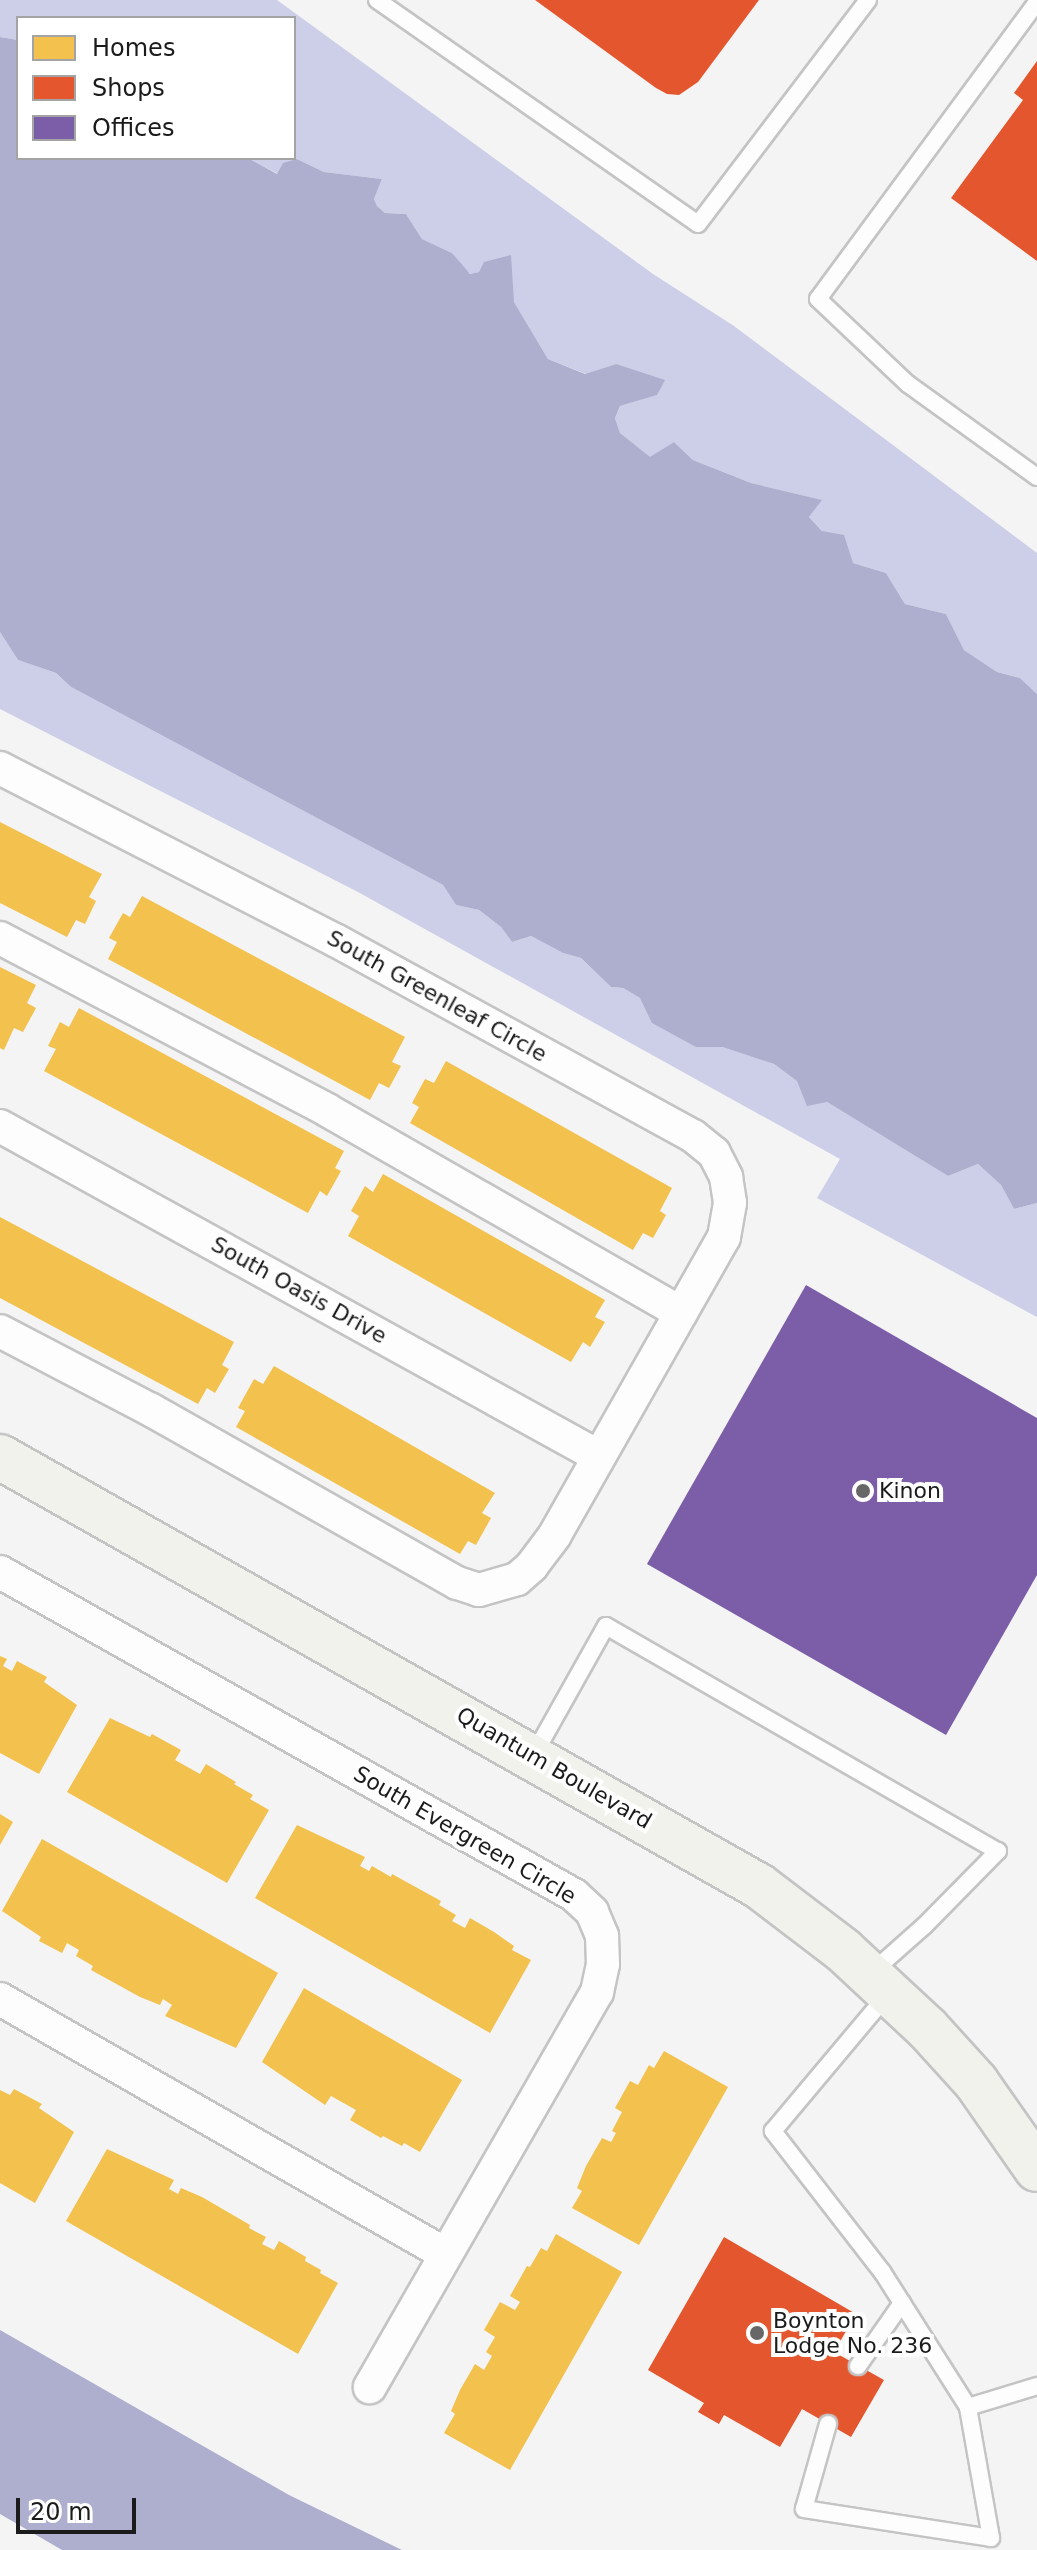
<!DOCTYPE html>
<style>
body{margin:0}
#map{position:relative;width:1037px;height:2550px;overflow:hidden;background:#f4f4f5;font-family:"DejaVu Sans",sans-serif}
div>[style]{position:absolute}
.forest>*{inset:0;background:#cdcee7}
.water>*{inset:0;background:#aeafce}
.homes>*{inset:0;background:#f2c14e}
.shops>*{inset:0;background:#e4572e}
.offices>*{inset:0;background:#7b5ea7}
.roads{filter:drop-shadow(2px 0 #c4c4c5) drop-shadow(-2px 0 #c4c4c5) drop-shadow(0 2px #c4c4c5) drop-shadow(0 -2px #c4c4c5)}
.lane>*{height:16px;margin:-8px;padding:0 8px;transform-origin:8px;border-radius:8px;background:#fdfdfe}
.street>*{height:32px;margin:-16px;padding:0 16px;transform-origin:16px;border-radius:16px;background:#fdfdfe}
.secondary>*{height:44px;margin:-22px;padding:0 22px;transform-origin:22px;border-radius:22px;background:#f2f2ec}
.dots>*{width:22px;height:22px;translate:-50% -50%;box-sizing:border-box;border:4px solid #fff;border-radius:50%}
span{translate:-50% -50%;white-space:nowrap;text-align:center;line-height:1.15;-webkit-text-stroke:8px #fff;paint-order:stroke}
.street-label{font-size:22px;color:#1b1b1c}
.poi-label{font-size:22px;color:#1b1b1c}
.left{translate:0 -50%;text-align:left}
.legend{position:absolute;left:16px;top:16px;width:280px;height:144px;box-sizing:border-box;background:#fff;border:2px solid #a4a4a4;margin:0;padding:10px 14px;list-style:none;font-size:24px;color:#1b1b1c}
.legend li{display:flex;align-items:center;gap:16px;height:40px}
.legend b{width:40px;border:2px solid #a4a4a4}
.scale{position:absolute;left:16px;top:2498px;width:120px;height:36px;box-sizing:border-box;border:4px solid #1b1b1c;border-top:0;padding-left:10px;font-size:24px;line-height:28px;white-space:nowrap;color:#1b1b1c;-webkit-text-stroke:6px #fff;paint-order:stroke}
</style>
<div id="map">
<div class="forest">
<i style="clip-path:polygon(0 0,277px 0,653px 274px,734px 326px,1037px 553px,1037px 694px,1020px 678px,997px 672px,964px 650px,946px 614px,905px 604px,886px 573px,853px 563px,809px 517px,821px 500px,751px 483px,693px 460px,674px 442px,650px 458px,620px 433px,615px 418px,620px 406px,656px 395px,616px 364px,586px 374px,548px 359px,514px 302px,479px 272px,471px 274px,462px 269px,452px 253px,422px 239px,406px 214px,385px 213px,377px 206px,374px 199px,382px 179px,324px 172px,297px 159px,278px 174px,248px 158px,294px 158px,294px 18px,18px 18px,18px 40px,0 37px)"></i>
<i style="clip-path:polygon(0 632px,18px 660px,56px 673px,71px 687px,443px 885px,456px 905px,479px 910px,501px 927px,512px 942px,531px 936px,563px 953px,581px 958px,611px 987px,623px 988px,640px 998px,696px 1047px,723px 1046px,774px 1064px,827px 1102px,948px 1176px,978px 1164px,1001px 1185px,1014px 1209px,1037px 1203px,1037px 1317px,817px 1198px,840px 1159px,358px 892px,0 709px)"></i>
</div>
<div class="water">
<i style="clip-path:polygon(0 37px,18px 40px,18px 158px,248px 158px,277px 174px,283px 163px,297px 159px,324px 172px,382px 179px,374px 199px,377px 206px,385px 213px,406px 214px,422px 239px,452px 253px,470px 274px,479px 272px,484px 262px,511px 255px,514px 302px,548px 359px,585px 374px,616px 364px,665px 380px,657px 395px,620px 406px,615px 418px,620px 433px,650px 457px,674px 442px,693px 460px,751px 483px,822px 500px,809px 517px,822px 531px,844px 535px,853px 563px,886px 573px,905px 604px,946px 614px,964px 650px,997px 672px,1020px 678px,1037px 694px,1037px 1203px,1014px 1209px,1001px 1185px,978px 1164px,948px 1176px,827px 1102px,807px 1106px,797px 1081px,774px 1064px,723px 1047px,696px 1047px,652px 1023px,640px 998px,623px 988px,611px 987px,581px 958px,563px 953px,531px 936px,512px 942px,501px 927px,479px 910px,456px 905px,443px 885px,71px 687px,56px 673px,18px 660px,0 632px)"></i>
<i style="clip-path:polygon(0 2330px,289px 2495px,402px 2550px,62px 2550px,0 2514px)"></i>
</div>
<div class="homes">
<i style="clip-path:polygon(0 822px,102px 874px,89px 897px,96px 901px,85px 924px,76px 920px,67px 937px,0 903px)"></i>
<i style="clip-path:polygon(142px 896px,405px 1037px,392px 1062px,401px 1066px,389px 1088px,379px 1083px,370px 1100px,108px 959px,117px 942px,109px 938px,123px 913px,130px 917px)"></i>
<i style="clip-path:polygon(0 967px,36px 985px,27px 1003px,36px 1008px,23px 1032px,14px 1028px,4px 1050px,0 1048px)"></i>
<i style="clip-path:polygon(79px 1008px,344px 1151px,335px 1168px,341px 1171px,327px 1196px,320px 1191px,308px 1213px,44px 1071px,56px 1049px,48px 1046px,60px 1022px,69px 1027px)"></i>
<i style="clip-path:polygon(446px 1061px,672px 1188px,660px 1211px,666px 1215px,653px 1238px,643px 1233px,633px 1250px,410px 1123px,419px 1107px,412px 1103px,425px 1079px,434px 1083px)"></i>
<i style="clip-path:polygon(383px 1174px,605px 1300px,595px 1317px,605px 1322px,590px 1347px,583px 1342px,571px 1362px,348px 1236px,359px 1216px,351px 1211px,365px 1186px,373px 1192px)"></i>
<i style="clip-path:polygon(0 1217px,234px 1342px,222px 1365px,229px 1369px,215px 1393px,207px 1388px,198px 1404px,0 1298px)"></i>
<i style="clip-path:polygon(274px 1366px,495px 1493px,482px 1513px,491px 1518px,476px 1545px,468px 1541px,460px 1554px,236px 1427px,245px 1411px,238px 1408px,254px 1379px,263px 1384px)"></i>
<i style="clip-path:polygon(0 1656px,7px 1659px,3px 1666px,12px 1671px,17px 1661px,47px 1677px,44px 1682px,77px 1705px,39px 1774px,0 1753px)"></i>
<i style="clip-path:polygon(110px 1718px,150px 1737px,152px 1734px,181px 1750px,175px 1760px,200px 1774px,206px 1764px,236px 1782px,234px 1784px,253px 1795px,250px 1799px,269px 1810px,227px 1883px,67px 1792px)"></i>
<i style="clip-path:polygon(0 1814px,13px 1822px,0 1845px)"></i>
<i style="clip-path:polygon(297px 1825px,365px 1857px,360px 1866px,369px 1871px,372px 1866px,391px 1877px,392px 1874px,441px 1901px,439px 1905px,456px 1915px,452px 1921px,465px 1928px,470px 1918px,494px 1932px,514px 1946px,512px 1950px,531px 1960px,490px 2033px,255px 1898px)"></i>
<i style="clip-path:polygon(42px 1839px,278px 1973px,236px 2048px,165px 2016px,172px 2005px,163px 1999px,160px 2005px,140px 1997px,91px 1970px,93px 1966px,76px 1956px,79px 1950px,67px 1943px,62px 1953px,39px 1941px,41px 1937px,2px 1911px)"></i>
<i style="clip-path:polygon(304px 1988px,462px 2080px,420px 2152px,404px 2143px,402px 2146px,383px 2136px,381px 2138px,350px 2120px,356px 2110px,331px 2096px,325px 2105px,262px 2062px)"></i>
<i style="clip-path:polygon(664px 2051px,728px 2087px,639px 2245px,572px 2208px,582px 2191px,577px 2188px,586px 2166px,602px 2138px,611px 2142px,616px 2133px,612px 2131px,622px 2112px,615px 2108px,630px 2081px,638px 2085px,649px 2065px,654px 2068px)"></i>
<i style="clip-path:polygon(14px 2089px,42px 2104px,39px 2108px,74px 2132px,35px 2203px,0 2183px,0 2090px,10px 2095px)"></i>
<i style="clip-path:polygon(107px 2149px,174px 2180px,169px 2189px,178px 2194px,181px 2188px,202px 2197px,250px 2225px,249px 2228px,266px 2237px,262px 2244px,274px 2250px,279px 2241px,306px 2257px,305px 2261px,321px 2270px,320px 2273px,338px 2283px,298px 2354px,66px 2221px)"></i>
<i style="clip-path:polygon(556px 2234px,622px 2272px,510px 2470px,444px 2433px,455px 2414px,451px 2411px,460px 2390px,475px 2364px,484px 2370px,492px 2356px,486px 2352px,495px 2337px,484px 2330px,500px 2302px,515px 2310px,520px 2302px,510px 2296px,527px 2266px,530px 2267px,541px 2248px,547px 2251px)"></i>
</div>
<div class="shops">
<i style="clip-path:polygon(535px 0,759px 0,698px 82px,679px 95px,667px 94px,656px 88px)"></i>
<i style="clip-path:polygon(1037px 61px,1037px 261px,951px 198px,1023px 100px,1014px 93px)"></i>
<i style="clip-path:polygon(724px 2237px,856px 2314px,834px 2352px,884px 2380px,851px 2437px,802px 2409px,780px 2447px,724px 2415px,719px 2424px,698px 2412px,704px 2403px,648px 2370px)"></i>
</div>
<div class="offices">
<i style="clip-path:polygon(806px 1285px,1037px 1418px,1037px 1575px,946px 1735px,647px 1564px)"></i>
</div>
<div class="roads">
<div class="lane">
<i style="left:377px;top:0;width:391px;rotate:34.9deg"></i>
<i style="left:698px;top:224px;width:281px;rotate:-52.8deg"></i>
<i style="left:1037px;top:2px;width:369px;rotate:126.4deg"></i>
<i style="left:818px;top:299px;width:124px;rotate:43.4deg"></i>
<i style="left:908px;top:384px;width:159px;rotate:35.8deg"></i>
<i style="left:533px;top:1756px;width:149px;rotate:-60.7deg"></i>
<i style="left:606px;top:1626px;width:452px;rotate:29.9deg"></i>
<i style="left:998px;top:1851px;width:105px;rotate:134.6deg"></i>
<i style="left:924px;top:1926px;width:71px;rotate:138.4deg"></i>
<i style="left:858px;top:2366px;width:77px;rotate:-55.1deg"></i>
<i style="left:968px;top:2407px;width:72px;rotate:-16.9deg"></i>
<i style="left:828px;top:2424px;width:88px;rotate:105.8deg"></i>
<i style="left:804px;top:2509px;width:189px;rotate:8.8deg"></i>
<i style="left:991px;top:2538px;width:133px;rotate:-100deg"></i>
<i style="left:968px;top:2407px;width:159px;rotate:-122.4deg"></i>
<i style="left:883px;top:2273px;width:180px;rotate:-127.8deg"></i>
<i style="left:773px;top:2131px;width:180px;rotate:-50deg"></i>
</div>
<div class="street">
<i style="left:0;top:768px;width:377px;rotate:27.2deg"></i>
<i style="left:335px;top:940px;width:408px;rotate:28.7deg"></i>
<i style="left:693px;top:1136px;width:27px;rotate:39deg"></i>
<i style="left:714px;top:1153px;width:27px;rotate:63deg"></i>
<i style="left:726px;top:1177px;width:26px;rotate:81deg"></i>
<i style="left:730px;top:1203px;width:35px;rotate:100deg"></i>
<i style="left:724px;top:1237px;width:343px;rotate:119.6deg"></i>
<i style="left:555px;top:1535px;width:39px;rotate:127deg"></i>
<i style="left:532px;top:1566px;width:20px;rotate:139deg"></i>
<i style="left:517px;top:1579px;width:40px;rotate:164deg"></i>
<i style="left:479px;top:1590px;width:23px;rotate:-162deg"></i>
<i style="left:457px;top:1583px;width:352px;rotate:-150.5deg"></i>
<i style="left:151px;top:1410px;width:170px;rotate:-152.4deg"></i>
<i style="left:0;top:938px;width:369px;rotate:27.7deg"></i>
<i style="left:327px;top:1110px;width:408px;rotate:29.8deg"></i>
<i style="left:0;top:1126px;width:683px;rotate:28.89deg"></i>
<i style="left:0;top:1572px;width:659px;rotate:29.37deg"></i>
<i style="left:574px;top:1895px;width:25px;rotate:43deg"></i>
<i style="left:592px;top:1912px;width:26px;rotate:67deg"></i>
<i style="left:602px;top:1936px;width:28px;rotate:88deg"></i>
<i style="left:603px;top:1964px;width:29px;rotate:102deg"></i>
<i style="left:597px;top:1992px;width:456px;rotate:119.9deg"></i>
<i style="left:0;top:1999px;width:513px;rotate:29.81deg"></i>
</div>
<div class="secondary">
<i style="left:0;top:1457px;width:872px;rotate:29.48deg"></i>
<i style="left:759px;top:1886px;width:106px;rotate:37.3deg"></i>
<i style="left:843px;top:1950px;width:115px;rotate:42.9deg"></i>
<i style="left:927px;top:2028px;width:73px;rotate:47.8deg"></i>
<i style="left:976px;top:2082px;width:106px;rotate:55deg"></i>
</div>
</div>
<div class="dots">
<i style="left:863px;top:1491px;background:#676768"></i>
<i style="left:757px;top:2333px;background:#676768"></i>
</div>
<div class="street-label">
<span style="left:437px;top:996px;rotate:29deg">South Greenleaf Circle</span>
<span style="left:299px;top:1290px;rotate:29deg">South Oasis Drive</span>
<span style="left:554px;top:1768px;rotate:30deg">Quantum Boulevard</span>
<span style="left:465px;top:1835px;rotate:30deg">South Evergreen Circle</span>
</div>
<div class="poi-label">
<span class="left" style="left:879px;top:1491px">Kinon</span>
<span class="left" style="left:773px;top:2333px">Boynton<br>Lodge No. 236</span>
</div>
<ul class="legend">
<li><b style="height:22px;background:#f2c14e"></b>Homes</li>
<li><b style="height:22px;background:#e4572e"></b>Shops</li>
<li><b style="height:22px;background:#7b5ea7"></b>Offices</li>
</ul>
<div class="scale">20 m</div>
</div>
